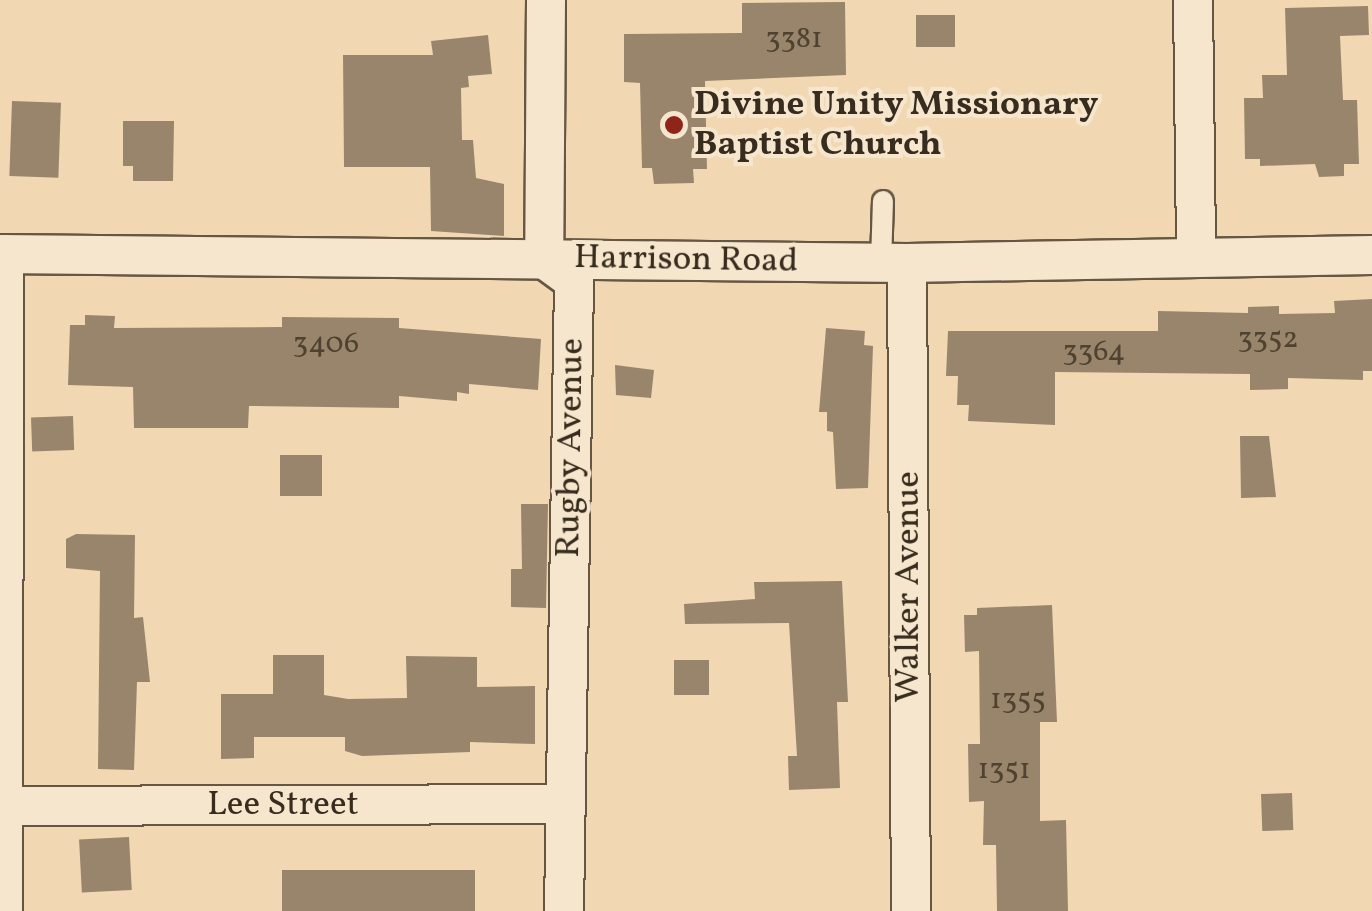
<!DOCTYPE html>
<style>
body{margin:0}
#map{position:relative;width:1372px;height:911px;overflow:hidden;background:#f1d8b3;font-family:Vollkorn,serif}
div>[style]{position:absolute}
.building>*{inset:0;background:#98856b;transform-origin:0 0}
.roads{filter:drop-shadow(2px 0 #665742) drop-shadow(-2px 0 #665742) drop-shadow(0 2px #665742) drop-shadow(0 -2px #665742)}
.lane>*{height:20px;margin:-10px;padding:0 10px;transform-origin:10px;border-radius:10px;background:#f6e6ce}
.street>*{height:38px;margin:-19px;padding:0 19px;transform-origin:19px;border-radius:19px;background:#f6e6ce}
.dots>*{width:28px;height:28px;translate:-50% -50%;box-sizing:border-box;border:5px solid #f6e6ce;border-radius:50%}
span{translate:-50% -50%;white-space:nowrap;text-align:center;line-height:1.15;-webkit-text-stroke:8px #f6e6ce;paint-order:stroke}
.number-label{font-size:30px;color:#4f4230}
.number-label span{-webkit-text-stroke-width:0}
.poi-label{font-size:35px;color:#372c1d;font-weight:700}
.left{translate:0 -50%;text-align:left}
.street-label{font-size:35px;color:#372c1d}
</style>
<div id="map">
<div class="building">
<i style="clip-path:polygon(845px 2px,846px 75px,705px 81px,707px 169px,693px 169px,694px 183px,654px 184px,652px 168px,642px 168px,640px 83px,624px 82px,624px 34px,742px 33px,742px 3px)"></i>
<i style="clip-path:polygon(1368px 6px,1369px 35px,1340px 36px,1343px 100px,1357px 100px,1359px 164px,1344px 164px,1344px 176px,1319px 177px,1315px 164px,1260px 166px,1260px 159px,1245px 159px,1244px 98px,1263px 98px,1262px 75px,1287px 75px,1285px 8px)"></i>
<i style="left:916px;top:15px;width:39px;height:32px"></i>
<i style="clip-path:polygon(488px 35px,492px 74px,468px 76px,469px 87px,461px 88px,462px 140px,473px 140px,476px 178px,504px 184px,504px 236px,431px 231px,430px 167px,344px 167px,343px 55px,433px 55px,431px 41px)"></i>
<i style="left:12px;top:101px;width:49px;height:75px;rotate:2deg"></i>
<i style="clip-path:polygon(123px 121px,174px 121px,173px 181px,133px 181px,133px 166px,123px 166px)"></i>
<i style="clip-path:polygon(1372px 299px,1372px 371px,1363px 371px,1363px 380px,1288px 378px,1288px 389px,1250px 390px,1250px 374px,1055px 372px,1055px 425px,968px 421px,969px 405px,957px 405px,958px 376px,946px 376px,948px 331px,1158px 331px,1158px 311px,1248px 313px,1248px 307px,1279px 306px,1279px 314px,1335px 313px,1334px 301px)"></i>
<i style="clip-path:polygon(85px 315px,115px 316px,114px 328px,282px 327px,282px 317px,399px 318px,399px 328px,541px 339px,538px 390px,469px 384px,469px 394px,457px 392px,457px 401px,399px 396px,399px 408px,249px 406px,248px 428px,134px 428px,133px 387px,68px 385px,70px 325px,85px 325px)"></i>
<i style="clip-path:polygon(826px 328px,865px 331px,864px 345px,873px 346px,868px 488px,836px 489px,833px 432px,827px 431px,827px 412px,819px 412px)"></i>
<i style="clip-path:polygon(615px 365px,654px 370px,651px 398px,616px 395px)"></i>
<i style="left:73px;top:416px;width:34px;height:42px;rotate:88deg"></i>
<i style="clip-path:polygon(1240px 436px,1269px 436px,1276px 497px,1241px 498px)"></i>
<i style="left:280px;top:455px;width:42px;height:41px"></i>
<i style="clip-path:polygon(521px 504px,548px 504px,546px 608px,511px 607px,511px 569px,522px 569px)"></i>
<i style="clip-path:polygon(76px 534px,135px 535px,134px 618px,143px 617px,150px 682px,137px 682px,134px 770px,98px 769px,100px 571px,66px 568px,66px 539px)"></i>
<i style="clip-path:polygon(842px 581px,848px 702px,837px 702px,840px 788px,789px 790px,788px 756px,797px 756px,789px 623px,685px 624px,684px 604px,755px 599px,754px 582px)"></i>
<i style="clip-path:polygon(1052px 605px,1057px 722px,1040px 722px,1040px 821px,1066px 820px,1068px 911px,997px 911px,996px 845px,983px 845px,984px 801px,969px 802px,968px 744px,980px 744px,979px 651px,965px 652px,964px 615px,977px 615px,977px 608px)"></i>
<i style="clip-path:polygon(273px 655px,324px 655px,324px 695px,348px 699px,407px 698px,406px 656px,477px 657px,477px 687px,535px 686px,535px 744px,470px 742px,470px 752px,362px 756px,345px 751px,345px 737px,254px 737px,254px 758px,221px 759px,221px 694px,273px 694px)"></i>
<i style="left:674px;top:660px;width:35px;height:35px"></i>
<i style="left:1292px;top:793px;width:37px;height:31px;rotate:88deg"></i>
<i style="left:129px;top:837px;width:53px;height:50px;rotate:87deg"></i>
<i style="left:475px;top:870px;width:41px;height:193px;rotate:90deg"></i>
</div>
<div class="roads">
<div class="lane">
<i style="left:881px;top:263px;width:62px;rotate:-88.2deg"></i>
</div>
<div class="street">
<i style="left:546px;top:0;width:259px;rotate:90.4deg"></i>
<i style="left:544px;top:259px;width:37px;rotate:36deg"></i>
<i style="left:574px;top:281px;width:630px;rotate:90.91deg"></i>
<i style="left:1193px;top:0;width:258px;rotate:89.3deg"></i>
<i style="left:0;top:254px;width:907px;rotate:0.57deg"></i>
<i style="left:907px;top:263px;width:465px;rotate:-1deg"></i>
<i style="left:907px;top:263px;width:648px;rotate:89.65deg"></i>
<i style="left:0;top:806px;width:566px;rotate:-0.2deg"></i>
<i style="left:3px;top:911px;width:657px;rotate:-89.91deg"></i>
</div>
</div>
<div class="dots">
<i style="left:674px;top:125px;background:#8f2418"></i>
</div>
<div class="number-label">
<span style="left:794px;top:39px">3381</span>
<span style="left:1268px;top:339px">3352</span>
<span style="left:326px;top:344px">3406</span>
<span style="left:1094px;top:352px">3364</span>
<span style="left:1018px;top:700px">1355</span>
<span style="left:1004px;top:770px">1351</span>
</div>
<div class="poi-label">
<span class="left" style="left:694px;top:125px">Divine Unity Missionary<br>Baptist Church</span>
</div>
<div class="street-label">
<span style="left:686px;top:260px;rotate:1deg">Harrison Road</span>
<span style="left:571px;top:448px;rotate:-89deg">Rugby Avenue</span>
<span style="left:909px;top:587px;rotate:-90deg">Walker Avenue</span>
<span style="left:283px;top:805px">Lee Street</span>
</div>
</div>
